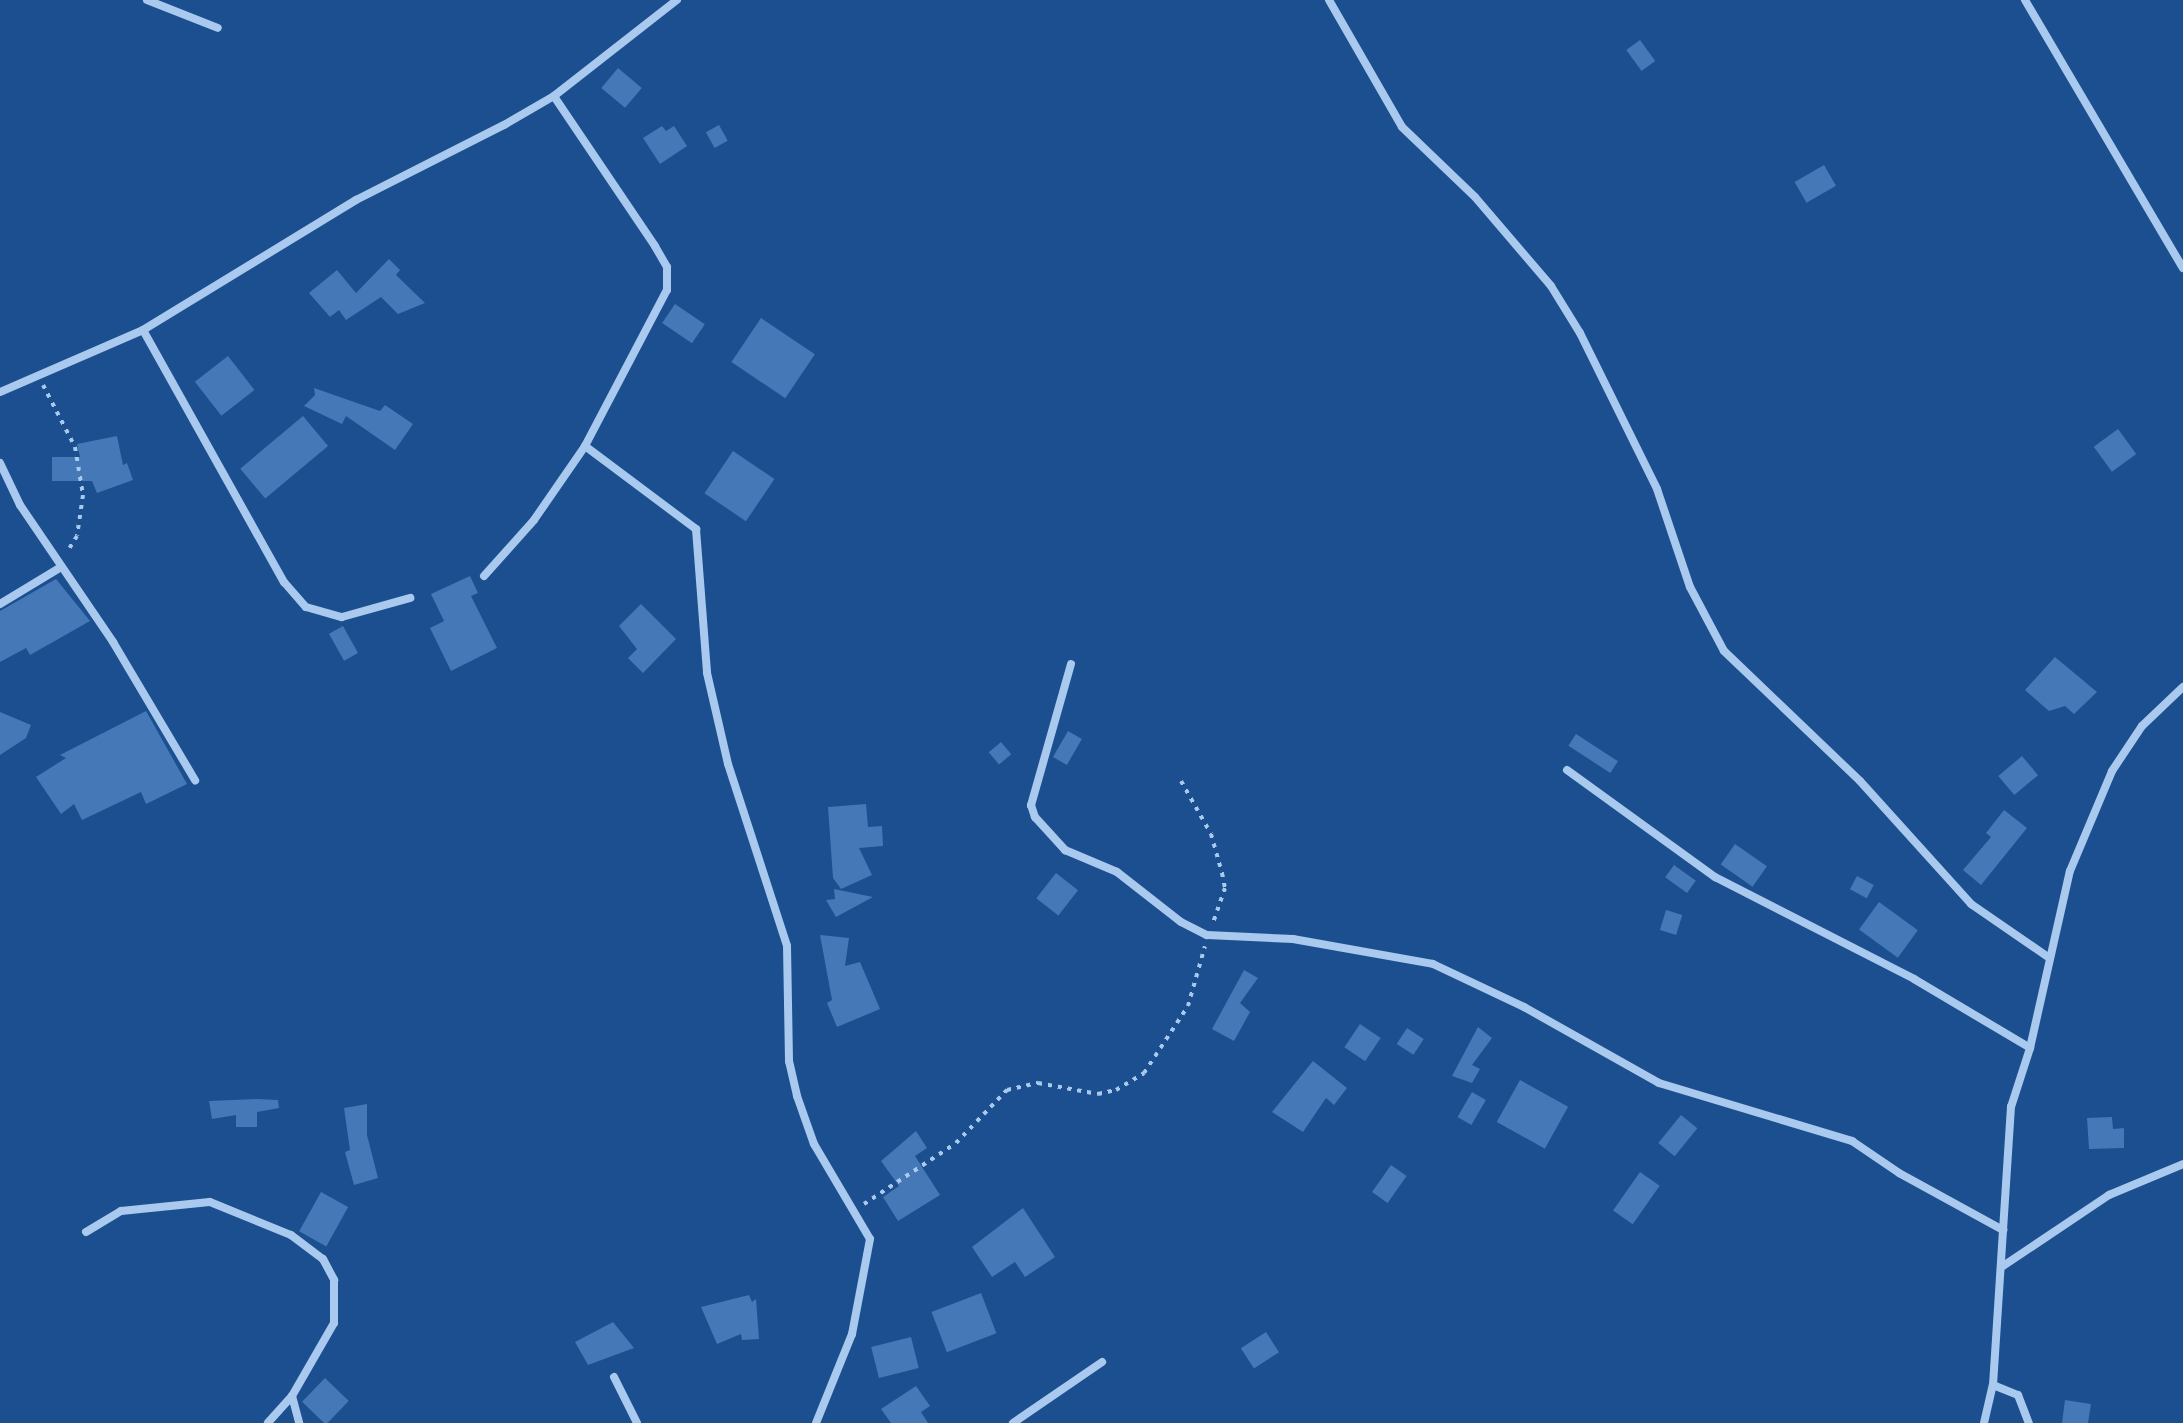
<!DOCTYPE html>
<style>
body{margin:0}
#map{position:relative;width:2183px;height:1423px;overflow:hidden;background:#1b4f8f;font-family:"Fira Sans",sans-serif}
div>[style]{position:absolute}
.building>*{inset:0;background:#4478b7;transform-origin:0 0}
.path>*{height:4px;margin-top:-2px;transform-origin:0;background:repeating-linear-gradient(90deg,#a9c9ee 0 4px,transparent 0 10px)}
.street>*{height:8px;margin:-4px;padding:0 4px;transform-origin:4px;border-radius:4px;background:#a9c9ee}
span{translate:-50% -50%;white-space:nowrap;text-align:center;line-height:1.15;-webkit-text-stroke:7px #1b4f8f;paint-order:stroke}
</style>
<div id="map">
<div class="building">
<i style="left:1640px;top:40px;width:26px;height:17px;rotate:54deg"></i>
<i style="left:618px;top:68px;width:31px;height:26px;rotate:40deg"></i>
<i style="left:719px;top:125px;width:18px;height:15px;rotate:61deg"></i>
<i style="clip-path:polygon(662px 126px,666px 131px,674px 126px,687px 146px,660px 164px,643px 138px)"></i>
<i style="left:1824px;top:165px;width:24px;height:34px;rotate:60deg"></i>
<i style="clip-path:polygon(389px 259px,400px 270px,396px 275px,425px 303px,398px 314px,381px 297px,346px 320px,339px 310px,330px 317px,309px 293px,337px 270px,356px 293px)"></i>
<i style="left:675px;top:304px;width:36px;height:23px;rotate:34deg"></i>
<i style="left:761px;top:318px;width:65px;height:53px;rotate:34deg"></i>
<i style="left:228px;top:356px;width:43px;height:42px;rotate:52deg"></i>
<i style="clip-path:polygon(314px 388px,380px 411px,385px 405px,413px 424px,395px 450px,346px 416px,342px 424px,304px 406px,315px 395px)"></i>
<i style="left:303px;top:416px;width:39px;height:82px;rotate:50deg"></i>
<i style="left:2118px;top:429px;width:31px;height:30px;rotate:54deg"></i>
<i style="clip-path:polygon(117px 436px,123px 465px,127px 463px,133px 480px,97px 493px,92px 481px,52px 481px,52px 457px,80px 457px,77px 444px)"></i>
<i style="left:733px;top:451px;width:50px;height:51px;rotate:34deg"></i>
<i style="clip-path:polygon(470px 576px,478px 593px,471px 596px,497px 648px,451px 671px,430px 628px,444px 621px,431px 594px)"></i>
<i style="clip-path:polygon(56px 579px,90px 621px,30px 655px,26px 648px,0 662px,0 611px)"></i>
<i style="clip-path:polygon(641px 604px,676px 639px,643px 673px,628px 658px,637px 649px,619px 626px)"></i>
<i style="left:343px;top:626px;width:31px;height:16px;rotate:61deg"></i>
<i style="clip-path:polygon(2055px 657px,2097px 692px,2074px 714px,2065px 706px,2049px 711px,2025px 690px)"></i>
<i style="clip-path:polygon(146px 711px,187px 784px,146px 804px,141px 792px,82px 820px,74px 804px,61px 814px,36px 777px,66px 758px,60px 755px)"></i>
<i style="clip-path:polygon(0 712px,31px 725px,26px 738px,0 755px)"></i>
<i style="left:1068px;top:731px;width:16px;height:30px;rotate:30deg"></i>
<i style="left:1576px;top:734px;width:50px;height:14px;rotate:33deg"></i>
<i style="left:1001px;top:742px;width:16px;height:16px;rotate:50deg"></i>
<i style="left:2022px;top:756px;width:25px;height:31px;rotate:50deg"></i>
<i style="clip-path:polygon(866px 804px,868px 827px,882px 826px,883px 846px,859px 848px,872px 875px,841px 889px,833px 878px,828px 807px)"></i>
<i style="clip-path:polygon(2004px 810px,2027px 828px,1981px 885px,1963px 870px,1991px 837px,1986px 833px)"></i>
<i style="left:1735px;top:844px;width:39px;height:25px;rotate:35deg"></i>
<i style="left:1674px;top:865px;width:27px;height:15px;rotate:36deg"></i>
<i style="left:1056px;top:873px;width:28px;height:32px;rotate:38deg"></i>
<i style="left:1857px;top:876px;width:19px;height:15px;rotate:28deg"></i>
<i style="clip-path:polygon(834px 889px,873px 897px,836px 917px,826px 900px,835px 899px)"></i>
<i style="left:1879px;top:902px;width:48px;height:34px;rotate:36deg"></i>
<i style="left:1666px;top:910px;width:17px;height:21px;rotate:17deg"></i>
<i style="clip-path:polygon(820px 935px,849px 938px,845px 966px,860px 962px,880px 1009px,837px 1027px,827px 1003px,832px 1000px)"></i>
<i style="clip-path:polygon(1244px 970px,1258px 978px,1240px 1003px,1250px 1012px,1234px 1041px,1212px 1029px)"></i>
<i style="left:1360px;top:1024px;width:25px;height:28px;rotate:34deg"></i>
<i style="clip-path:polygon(1478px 1027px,1492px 1038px,1472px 1065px,1480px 1069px,1472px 1083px,1452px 1076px)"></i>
<i style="left:1407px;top:1028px;width:20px;height:19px;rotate:33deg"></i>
<i style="clip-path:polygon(1313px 1061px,1347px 1088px,1334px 1105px,1326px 1098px,1303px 1132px,1272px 1112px)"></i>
<i style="left:1520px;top:1080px;width:55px;height:48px;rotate:29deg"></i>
<i style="left:1472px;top:1092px;width:16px;height:29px;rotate:30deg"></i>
<i style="clip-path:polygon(257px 1099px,278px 1100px,279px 1108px,257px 1112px,257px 1127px,236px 1127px,236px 1115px,212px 1119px,209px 1101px)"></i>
<i style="clip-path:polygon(367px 1104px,367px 1135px,378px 1178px,354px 1185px,345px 1152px,350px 1150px,344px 1108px)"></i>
<i style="left:1681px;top:1115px;width:21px;height:36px;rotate:39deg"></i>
<i style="clip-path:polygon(2112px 1117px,2113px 1129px,2124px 1128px,2124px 1148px,2089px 1149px,2087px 1118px)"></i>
<i style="clip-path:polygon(916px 1131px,927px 1148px,915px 1156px,940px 1195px,898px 1221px,883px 1197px,899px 1186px,881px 1161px)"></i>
<i style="left:1391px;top:1165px;width:19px;height:33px;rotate:35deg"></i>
<i style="left:1640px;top:1172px;width:24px;height:47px;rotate:35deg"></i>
<i style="left:321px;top:1192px;width:31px;height:45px;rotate:29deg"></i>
<i style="clip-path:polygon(1023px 1208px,1055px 1257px,1025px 1277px,1015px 1262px,992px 1277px,972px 1247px)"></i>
<i style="left:981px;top:1293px;width:43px;height:53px;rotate:69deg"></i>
<i style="clip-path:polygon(749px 1295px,752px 1302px,756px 1299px,759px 1339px,742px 1340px,741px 1334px,717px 1344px,701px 1307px)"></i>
<i style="clip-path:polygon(613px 1322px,634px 1348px,588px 1365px,575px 1342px)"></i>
<i style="left:1266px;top:1332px;width:24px;height:30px;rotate:57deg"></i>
<i style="left:911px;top:1337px;width:32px;height:41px;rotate:76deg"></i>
<i style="left:325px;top:1378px;width:33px;height:33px;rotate:44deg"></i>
<i style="clip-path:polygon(916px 1386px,930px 1406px,921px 1412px,928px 1423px,891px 1423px,881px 1409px)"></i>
<i style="clip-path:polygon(2065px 1400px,2091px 1404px,2088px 1423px,2062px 1423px)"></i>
</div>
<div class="path">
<i style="left:43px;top:385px;width:70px;rotate:62.7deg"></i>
<i style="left:75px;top:447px;width:49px;rotate:80.5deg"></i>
<i style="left:83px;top:495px;width:41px;rotate:98.3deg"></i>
<i style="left:77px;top:536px;width:19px;rotate:122deg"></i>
<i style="left:1181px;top:781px;width:61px;rotate:60.5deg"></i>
<i style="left:1211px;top:834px;width:41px;rotate:74.2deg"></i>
<i style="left:1222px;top:873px;width:15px;rotate:79deg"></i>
<i style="left:1225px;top:888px;width:37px;rotate:109deg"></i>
<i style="left:864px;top:1204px;width:110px;rotate:-33.5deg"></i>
<i style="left:956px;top:1143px;width:74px;rotate:-46.1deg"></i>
<i style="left:1007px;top:1090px;width:32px;rotate:-13deg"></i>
<i style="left:1038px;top:1083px;width:61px;rotate:10.4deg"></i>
<i style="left:1098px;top:1094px;width:18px;rotate:-13deg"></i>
<i style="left:1116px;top:1090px;width:33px;rotate:-31deg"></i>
<i style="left:1144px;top:1073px;width:80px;rotate:-56.7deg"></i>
<i style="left:1188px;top:1006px;width:62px;rotate:-74.2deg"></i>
</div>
<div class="street">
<i style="left:147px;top:0;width:76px;rotate:21.5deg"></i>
<i style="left:1329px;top:0;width:146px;rotate:60.1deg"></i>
<i style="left:1402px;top:127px;width:101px;rotate:43.8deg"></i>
<i style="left:1475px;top:197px;width:117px;rotate:49.5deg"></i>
<i style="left:1551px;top:286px;width:55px;rotate:58.3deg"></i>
<i style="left:1580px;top:333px;width:174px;rotate:63.7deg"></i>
<i style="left:1657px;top:489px;width:103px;rotate:71.4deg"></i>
<i style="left:1690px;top:587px;width:72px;rotate:62deg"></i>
<i style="left:1724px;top:651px;width:188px;rotate:43.7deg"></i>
<i style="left:1860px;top:781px;width:166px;rotate:47.9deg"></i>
<i style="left:1971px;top:904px;width:93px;rotate:34.5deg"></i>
<i style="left:2025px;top:0;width:311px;rotate:59.5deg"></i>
<i style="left:143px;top:330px;width:289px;rotate:60.8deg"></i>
<i style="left:284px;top:582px;width:33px;rotate:49deg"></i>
<i style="left:306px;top:607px;width:37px;rotate:16deg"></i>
<i style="left:342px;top:617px;width:71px;rotate:-15.6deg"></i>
<i style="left:0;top:392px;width:156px;rotate:-23.4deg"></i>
<i style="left:143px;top:330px;width:250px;rotate:-31.4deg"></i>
<i style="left:356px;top:200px;width:166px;rotate:-26.9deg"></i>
<i style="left:504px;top:125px;width:58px;rotate:-30.1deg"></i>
<i style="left:554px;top:96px;width:156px;rotate:-38deg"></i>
<i style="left:585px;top:446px;width:139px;rotate:36.8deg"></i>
<i style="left:696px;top:529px;width:144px;rotate:85.6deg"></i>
<i style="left:707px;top:673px;width:93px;rotate:77deg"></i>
<i style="left:728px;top:764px;width:191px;rotate:72deg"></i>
<i style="left:787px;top:946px;width:115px;rotate:89deg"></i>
<i style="left:789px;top:1061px;width:36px;rotate:77deg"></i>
<i style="left:797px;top:1096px;width:51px;rotate:70.5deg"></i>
<i style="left:814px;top:1144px;width:110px;rotate:59.5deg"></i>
<i style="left:870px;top:1239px;width:97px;rotate:100.7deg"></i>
<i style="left:852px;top:1334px;width:96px;rotate:112deg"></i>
<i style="left:0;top:463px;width:47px;rotate:64.5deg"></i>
<i style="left:20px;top:505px;width:166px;rotate:55.8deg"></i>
<i style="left:113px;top:642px;width:161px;rotate:59.3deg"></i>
<i style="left:484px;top:576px;width:75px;rotate:-48.2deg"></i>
<i style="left:534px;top:520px;width:90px;rotate:-55.4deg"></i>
<i style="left:585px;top:446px;width:176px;rotate:-62.3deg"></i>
<i style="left:667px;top:290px;width:23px;rotate:-90deg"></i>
<i style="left:667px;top:267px;width:24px;rotate:-120deg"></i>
<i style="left:655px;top:246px;width:181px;rotate:-124deg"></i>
<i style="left:0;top:604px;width:71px;rotate:-31.2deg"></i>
<i style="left:1071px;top:664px;width:147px;rotate:105.8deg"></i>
<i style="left:1031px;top:805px;width:13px;rotate:72deg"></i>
<i style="left:1035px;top:817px;width:45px;rotate:47.7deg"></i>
<i style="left:1065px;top:850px;width:56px;rotate:22.9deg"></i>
<i style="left:1117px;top:872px;width:81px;rotate:38deg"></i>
<i style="left:1181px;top:922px;width:29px;rotate:27deg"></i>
<i style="left:1207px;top:935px;width:86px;rotate:2.7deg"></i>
<i style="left:1293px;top:939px;width:142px;rotate:10.1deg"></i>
<i style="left:1433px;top:964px;width:101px;rotate:25.3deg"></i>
<i style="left:1524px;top:1007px;width:155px;rotate:29.4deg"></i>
<i style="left:1659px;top:1083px;width:202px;rotate:16.7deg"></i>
<i style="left:1852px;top:1141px;width:57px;rotate:34.2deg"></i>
<i style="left:1899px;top:1173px;width:119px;rotate:28.7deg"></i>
<i style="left:1567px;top:770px;width:183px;rotate:35.9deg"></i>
<i style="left:1715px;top:877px;width:224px;rotate:27.1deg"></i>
<i style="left:1914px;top:979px;width:135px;rotate:30.7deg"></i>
<i style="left:86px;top:1232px;width:41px;rotate:-31deg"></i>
<i style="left:121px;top:1211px;width:89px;rotate:-5.8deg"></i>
<i style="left:210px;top:1202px;width:87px;rotate:22.2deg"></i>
<i style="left:291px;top:1235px;width:40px;rotate:37deg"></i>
<i style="left:323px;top:1259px;width:24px;rotate:62deg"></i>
<i style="left:334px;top:1280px;width:43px;rotate:90deg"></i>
<i style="left:334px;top:1323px;width:84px;rotate:119.9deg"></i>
<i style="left:292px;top:1396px;width:36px;rotate:132deg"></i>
<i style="left:2003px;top:1266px;width:128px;rotate:-33.8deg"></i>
<i style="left:2109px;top:1195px;width:80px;rotate:-22.7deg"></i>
<i style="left:614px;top:1377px;width:51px;rotate:63.4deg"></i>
<i style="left:1993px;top:1385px;width:27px;rotate:22deg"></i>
<i style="left:2018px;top:1395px;width:30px;rotate:69deg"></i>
<i style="left:292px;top:1396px;width:28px;rotate:75deg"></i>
<i style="left:1013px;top:1423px;width:108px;rotate:-34.4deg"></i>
<i style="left:1984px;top:1423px;width:39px;rotate:-77deg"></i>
<i style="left:1993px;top:1385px;width:279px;rotate:-86.3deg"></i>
<i style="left:2011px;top:1107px;width:62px;rotate:-72.1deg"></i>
<i style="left:2030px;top:1048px;width:181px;rotate:-77.3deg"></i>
<i style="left:2070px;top:871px;width:108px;rotate:-67.2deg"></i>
<i style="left:2112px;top:771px;width:54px;rotate:-56.3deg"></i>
<i style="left:2142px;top:726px;width:57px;rotate:-43.6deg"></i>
</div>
</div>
